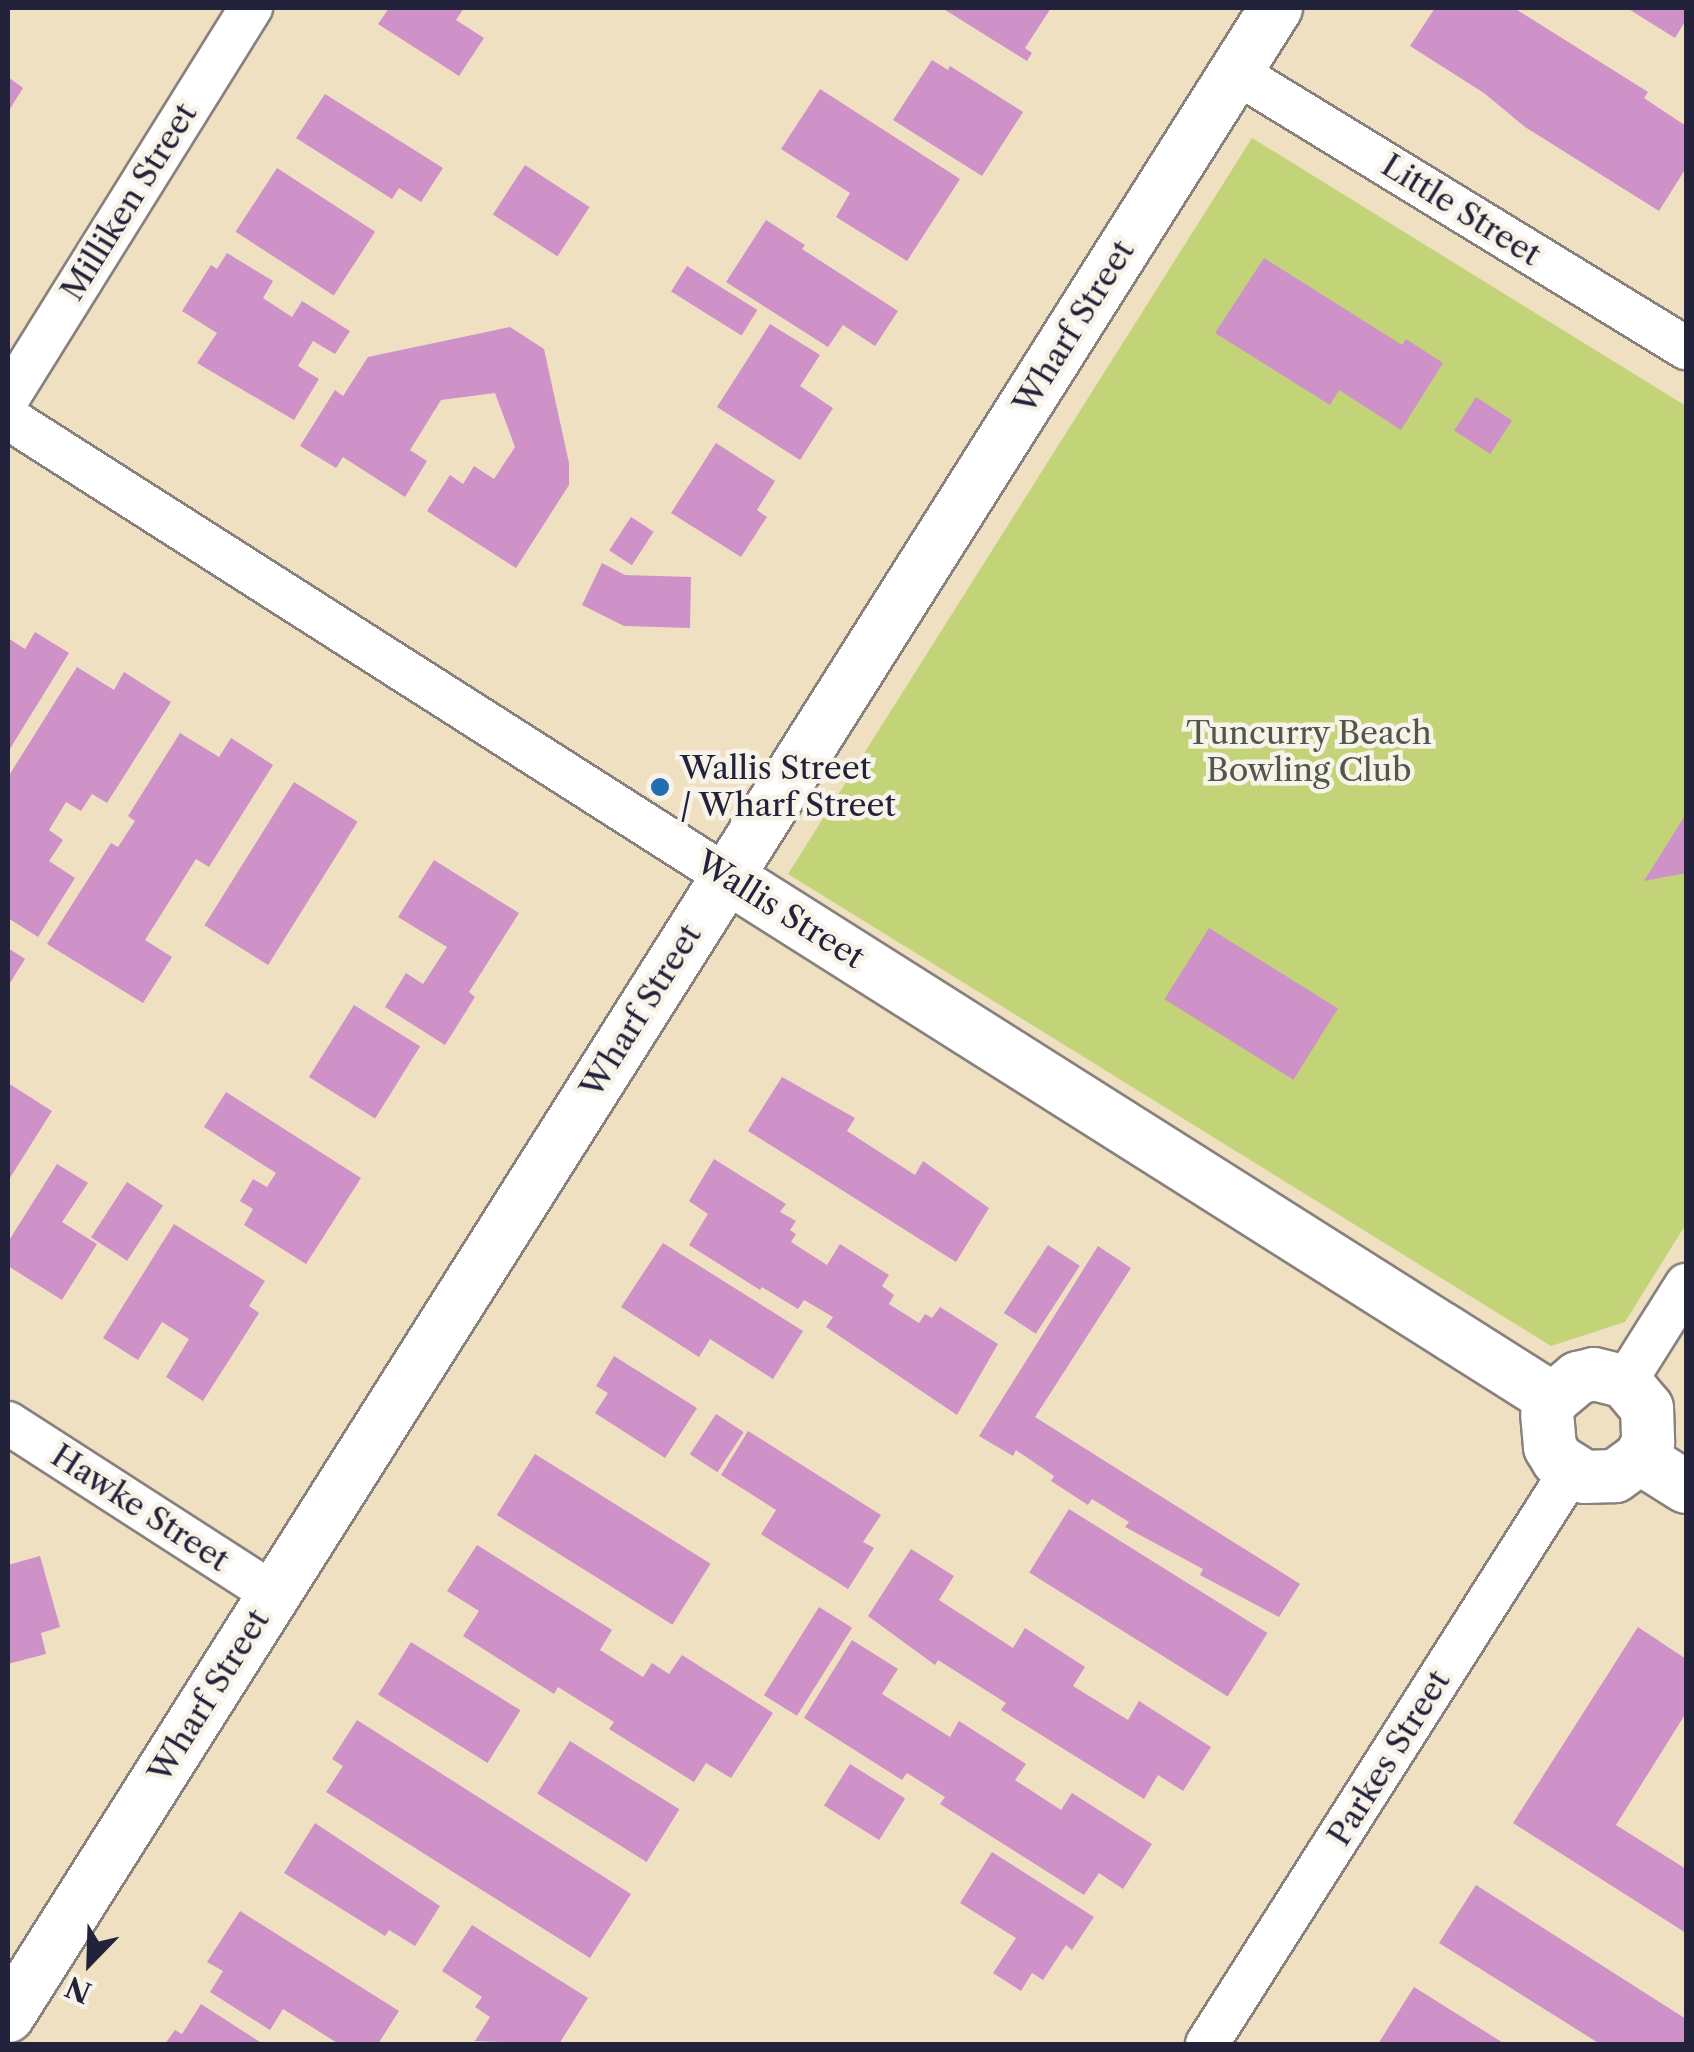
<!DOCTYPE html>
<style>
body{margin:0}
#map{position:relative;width:1694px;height:2052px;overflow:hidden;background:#efe0c2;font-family:"Libre Caslon Text",serif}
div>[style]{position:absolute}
.green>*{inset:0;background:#c2d477}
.building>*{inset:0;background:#ce92c9;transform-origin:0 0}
.roads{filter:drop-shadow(2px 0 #88817e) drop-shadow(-2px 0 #88817e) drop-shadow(0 2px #88817e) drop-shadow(0 -2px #88817e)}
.minor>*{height:42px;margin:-21px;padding:0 21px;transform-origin:21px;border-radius:21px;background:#fff}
.tertiary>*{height:52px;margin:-26px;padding:0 26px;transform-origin:26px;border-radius:26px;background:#fff}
.dots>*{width:28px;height:28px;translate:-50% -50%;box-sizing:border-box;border:5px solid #f7f3e8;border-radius:50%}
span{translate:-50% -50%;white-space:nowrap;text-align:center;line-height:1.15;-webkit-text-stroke:9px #f7f3e8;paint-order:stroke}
.street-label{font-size:32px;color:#22223b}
.park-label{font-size:32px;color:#52574d}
.poi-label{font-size:32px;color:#22223b}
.left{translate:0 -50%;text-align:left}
.frame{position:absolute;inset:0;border:10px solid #22223b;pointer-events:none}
.north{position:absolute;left:40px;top:1912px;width:100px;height:100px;-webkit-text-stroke:8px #f7f3e8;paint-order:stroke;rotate:203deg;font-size:28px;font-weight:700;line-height:40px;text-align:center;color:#22223b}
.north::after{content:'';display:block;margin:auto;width:35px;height:45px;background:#22223b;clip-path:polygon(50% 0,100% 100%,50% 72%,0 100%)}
</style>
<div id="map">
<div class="green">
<i style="clip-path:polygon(1252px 138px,1686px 406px,1686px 1224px,1625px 1322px,1551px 1346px,788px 874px)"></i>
</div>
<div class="building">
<i style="clip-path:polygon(389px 8px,464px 8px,456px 20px,484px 38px,459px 76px,378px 24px)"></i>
<i style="clip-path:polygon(942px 8px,1051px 8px,1025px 48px,1032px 53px,1027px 61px)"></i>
<i style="clip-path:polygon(1435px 8px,1514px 8px,1648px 92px,1644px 98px,1686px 126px,1686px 168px,1659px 211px,1525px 127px,1484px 93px,1410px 46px)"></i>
<i style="clip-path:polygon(1627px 8px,1686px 8px,1686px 20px,1675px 38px)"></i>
<i style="clip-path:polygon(932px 60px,948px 70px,950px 66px,1023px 112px,982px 176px,893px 120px)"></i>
<i style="clip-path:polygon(8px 77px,23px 88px,8px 112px)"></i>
<i style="clip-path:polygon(820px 89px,960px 179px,907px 261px,836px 217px,850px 193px,781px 149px)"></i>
<i style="clip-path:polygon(325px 94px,443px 168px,421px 202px,399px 188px,392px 199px,296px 138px)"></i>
<i style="left:525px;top:165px;width:77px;height:59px;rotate:33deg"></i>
<i style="left:277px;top:168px;width:117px;height:76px;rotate:33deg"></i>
<i style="clip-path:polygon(766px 220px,805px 245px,802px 249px,898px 311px,875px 346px,843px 325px,828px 347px,726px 282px)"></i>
<i style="clip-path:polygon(227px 253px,273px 281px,263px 298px,292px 317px,302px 301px,350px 331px,335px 354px,313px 341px,298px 366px,319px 379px,294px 420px,197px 363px,217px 333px,182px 311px,211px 265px,217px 269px)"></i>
<i style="clip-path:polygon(1264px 258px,1402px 345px,1406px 339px,1443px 363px,1401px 430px,1339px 390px,1330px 405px,1215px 333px)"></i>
<i style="left:687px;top:266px;width:83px;height:30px;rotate:32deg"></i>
<i style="clip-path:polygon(770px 324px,820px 355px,800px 386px,833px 408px,800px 460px,717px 407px)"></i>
<i style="clip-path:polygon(510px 327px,544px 349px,569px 463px,569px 485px,516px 568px,427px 511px,450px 475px,463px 484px,474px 466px,494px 479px,515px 447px,495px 393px,441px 400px,410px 450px,427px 461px,405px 497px,343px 457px,336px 468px,300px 446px,335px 390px,343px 396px,368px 357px)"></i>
<i style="left:1476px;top:397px;width:43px;height:40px;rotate:33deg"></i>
<i style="clip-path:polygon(716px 443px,775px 481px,757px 510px,767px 517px,741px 557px,671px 513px)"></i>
<i style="left:631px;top:517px;width:27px;height:40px;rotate:33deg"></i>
<i style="clip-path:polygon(602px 563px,625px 575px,691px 577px,690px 628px,624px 626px,582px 605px)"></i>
<i style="clip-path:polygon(35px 632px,69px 653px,8px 752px,8px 638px,25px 649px)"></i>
<i style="clip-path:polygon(77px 667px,114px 690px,124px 672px,171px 702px,107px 803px,92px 794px,81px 811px,66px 802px,49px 830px,63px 840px,49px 861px,75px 878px,38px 937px,8px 918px,8px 777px)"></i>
<i style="clip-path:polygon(180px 733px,219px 757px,231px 738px,273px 765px,209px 867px,196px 859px,145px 940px,172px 957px,143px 1003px,47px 944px,111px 843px,118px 847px,135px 821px,128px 816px)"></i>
<i style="left:294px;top:782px;width:75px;height:169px;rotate:32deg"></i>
<i style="clip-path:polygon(1686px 813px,1686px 873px,1644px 881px,1681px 822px)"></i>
<i style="clip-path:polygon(434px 860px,519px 913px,469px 992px,475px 997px,445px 1045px,385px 1007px,406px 973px,423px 984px,447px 947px,398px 917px)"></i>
<i style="left:1209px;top:928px;width:152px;height:84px;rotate:32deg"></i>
<i style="clip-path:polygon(8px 948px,25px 959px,8px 986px)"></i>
<i style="left:354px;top:1005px;width:78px;height:85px;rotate:32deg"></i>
<i style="clip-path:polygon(782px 1077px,855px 1118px,847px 1131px,915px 1175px,923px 1161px,989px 1208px,956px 1262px,748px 1131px)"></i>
<i style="clip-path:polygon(8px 1083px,52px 1111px,8px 1181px)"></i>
<i style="clip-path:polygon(226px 1092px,361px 1178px,306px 1264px,244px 1225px,253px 1209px,240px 1201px,253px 1179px,267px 1187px,276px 1173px,204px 1127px)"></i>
<i style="clip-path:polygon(714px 1159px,786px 1204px,780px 1212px,796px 1221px,790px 1230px,796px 1234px,791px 1242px,827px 1265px,840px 1244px,889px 1275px,882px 1286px,894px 1295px,889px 1304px,919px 1323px,925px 1314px,932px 1318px,940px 1307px,998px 1344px,957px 1415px,826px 1327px,833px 1317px,804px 1300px,798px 1309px,762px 1287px,760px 1290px,689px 1245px,708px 1214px,689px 1201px)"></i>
<i style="clip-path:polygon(57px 1164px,88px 1183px,62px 1222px,97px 1244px,62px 1300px,8px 1266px,8px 1242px)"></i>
<i style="left:127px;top:1182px;width:43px;height:66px;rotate:33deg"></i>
<i style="clip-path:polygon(174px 1224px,265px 1281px,249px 1306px,259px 1313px,203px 1401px,166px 1377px,189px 1339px,162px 1322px,138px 1360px,103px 1338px)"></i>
<i style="clip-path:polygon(663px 1243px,803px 1331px,773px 1379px,710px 1339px,699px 1357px,621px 1307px)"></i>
<i style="left:1048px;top:1245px;width:38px;height:81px;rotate:33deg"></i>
<i style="clip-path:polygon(1098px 1246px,1131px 1268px,1035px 1417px,1300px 1584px,1279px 1617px,1200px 1575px,1203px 1569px,1125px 1527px,1129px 1522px,1092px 1499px,1088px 1505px,1051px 1481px,1054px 1476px,1016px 1450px,1013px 1456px,979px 1436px)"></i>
<i style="clip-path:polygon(614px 1356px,697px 1408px,665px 1458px,595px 1413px,608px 1393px,596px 1386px)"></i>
<i style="left:716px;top:1414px;width:33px;height:48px;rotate:33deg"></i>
<i style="clip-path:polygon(748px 1431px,881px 1515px,863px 1542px,874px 1548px,848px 1589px,761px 1534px,776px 1510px,721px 1475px)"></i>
<i style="left:535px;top:1454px;width:207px;height:72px;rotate:32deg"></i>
<i style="left:1069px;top:1509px;width:234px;height:75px;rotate:32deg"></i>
<i style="clip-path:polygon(477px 1545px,612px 1630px,600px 1650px,643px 1677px,652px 1663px,669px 1674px,682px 1655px,773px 1713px,731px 1778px,706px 1763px,694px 1782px,609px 1729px,614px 1722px,558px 1687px,554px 1694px,463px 1636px,479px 1611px,447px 1591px)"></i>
<i style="clip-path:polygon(911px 1549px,954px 1576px,939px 1600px,1013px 1648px,1025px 1628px,1085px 1667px,1073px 1686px,1128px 1720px,1139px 1701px,1211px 1747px,1183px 1791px,1158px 1775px,1144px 1799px,1001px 1710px,1006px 1703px,938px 1660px,935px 1665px,868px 1616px)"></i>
<i style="clip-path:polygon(40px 1556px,60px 1627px,41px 1633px,46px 1654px,8px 1664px,8px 1565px)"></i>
<i style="left:819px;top:1607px;width:39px;height:104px;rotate:32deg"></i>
<i style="clip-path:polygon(1638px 1627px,1686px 1659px,1686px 1713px,1616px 1825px,1686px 1869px,1686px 1933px,1513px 1823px)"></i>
<i style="clip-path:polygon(852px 1640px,898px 1669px,882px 1694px,950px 1737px,959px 1721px,1026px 1764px,1015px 1780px,1061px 1810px,1072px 1793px,1152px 1844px,1123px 1889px,1099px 1873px,1084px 1895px,940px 1804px,945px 1797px,907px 1773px,902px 1780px,804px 1718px)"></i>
<i style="left:411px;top:1642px;width:129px;height:62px;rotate:32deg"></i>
<i style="clip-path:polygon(357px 1720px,631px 1894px,590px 1958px,326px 1792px,343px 1766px,332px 1759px)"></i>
<i style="left:570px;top:1741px;width:129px;height:62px;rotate:32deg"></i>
<i style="left:850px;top:1764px;width:65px;height:49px;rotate:32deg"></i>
<i style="clip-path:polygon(315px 1823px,440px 1906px,415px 1946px,389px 1930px,385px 1936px,284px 1873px)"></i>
<i style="clip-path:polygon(992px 1852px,1094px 1917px,1072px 1950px,1066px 1945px,1043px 1980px,1032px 1973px,1021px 1991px,993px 1973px,1016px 1938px,960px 1903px)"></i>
<i style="clip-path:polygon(1476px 1885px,1686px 2019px,1686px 2044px,1600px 2044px,1439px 1943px)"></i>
<i style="clip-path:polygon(240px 1911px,399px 2011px,378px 2044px,339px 2044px,283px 2009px,270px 2030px,210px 1992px,223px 1971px,207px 1962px)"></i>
<i style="clip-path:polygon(472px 1925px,588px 1998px,559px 2044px,475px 2041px,490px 2017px,475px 2007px,482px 1997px,442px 1971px)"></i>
<i style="clip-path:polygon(1414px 1987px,1505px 2044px,1378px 2044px)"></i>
<i style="clip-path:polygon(201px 2004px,263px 2044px,165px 2044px,175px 2030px,182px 2034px)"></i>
</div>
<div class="roads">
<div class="minor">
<i style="left:1235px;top:72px;width:529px;rotate:31.47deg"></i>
<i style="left:8px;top:398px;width:460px;rotate:-58.1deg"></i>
<i style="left:8px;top:418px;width:852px;rotate:32.53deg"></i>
<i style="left:1625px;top:1382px;width:115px;rotate:-57.8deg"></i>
<i style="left:8px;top:1423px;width:315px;rotate:32.8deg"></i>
<i style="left:1207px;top:2044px;width:679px;rotate:-57.57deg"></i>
</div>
<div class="tertiary">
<i style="left:726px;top:876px;width:978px;rotate:32.31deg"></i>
<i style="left:1553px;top:1399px;width:33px;rotate:-40deg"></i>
<i style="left:1578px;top:1378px;width:16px;rotate:-14deg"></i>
<i style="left:1594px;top:1374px;width:32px;rotate:14deg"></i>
<i style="left:1625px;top:1382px;width:34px;rotate:50deg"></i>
<i style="left:1647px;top:1408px;width:35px;rotate:88deg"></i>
<i style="left:1648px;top:1443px;width:17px;rotate:118deg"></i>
<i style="left:1640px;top:1458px;width:31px;rotate:144deg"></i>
<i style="left:1615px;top:1476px;width:30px;rotate:178deg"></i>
<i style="left:1585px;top:1477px;width:32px;rotate:-148deg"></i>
<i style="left:1558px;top:1460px;width:15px;rotate:-122deg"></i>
<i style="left:1550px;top:1447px;width:33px;rotate:-95deg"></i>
<i style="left:1640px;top:1458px;width:54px;rotate:32.2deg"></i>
<i style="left:8px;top:2016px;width:2375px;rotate:-57.73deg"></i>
</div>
</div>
<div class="dots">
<i style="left:660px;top:787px;background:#1f6fb2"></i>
</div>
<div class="street-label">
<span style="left:129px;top:202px;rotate:-58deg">Milliken Street</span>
<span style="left:1461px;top:210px;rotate:32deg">Little Street</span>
<span style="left:1074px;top:327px;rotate:-58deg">Wharf Street</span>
<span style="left:780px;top:910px;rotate:32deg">Wallis Street</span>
<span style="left:641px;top:1011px;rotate:-58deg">Wharf Street</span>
<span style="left:140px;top:1508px;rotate:33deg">Hawke Street</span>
<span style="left:209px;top:1696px;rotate:-58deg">Wharf Street</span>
<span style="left:1389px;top:1758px;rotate:-58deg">Parkes Street</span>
</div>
<div class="park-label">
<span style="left:1309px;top:752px">Tuncurry Beach<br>Bowling Club</span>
</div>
<div class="poi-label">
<span class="left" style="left:680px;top:787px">Wallis Street<br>/ Wharf Street</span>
</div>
<div class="frame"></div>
<div class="north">N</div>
</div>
